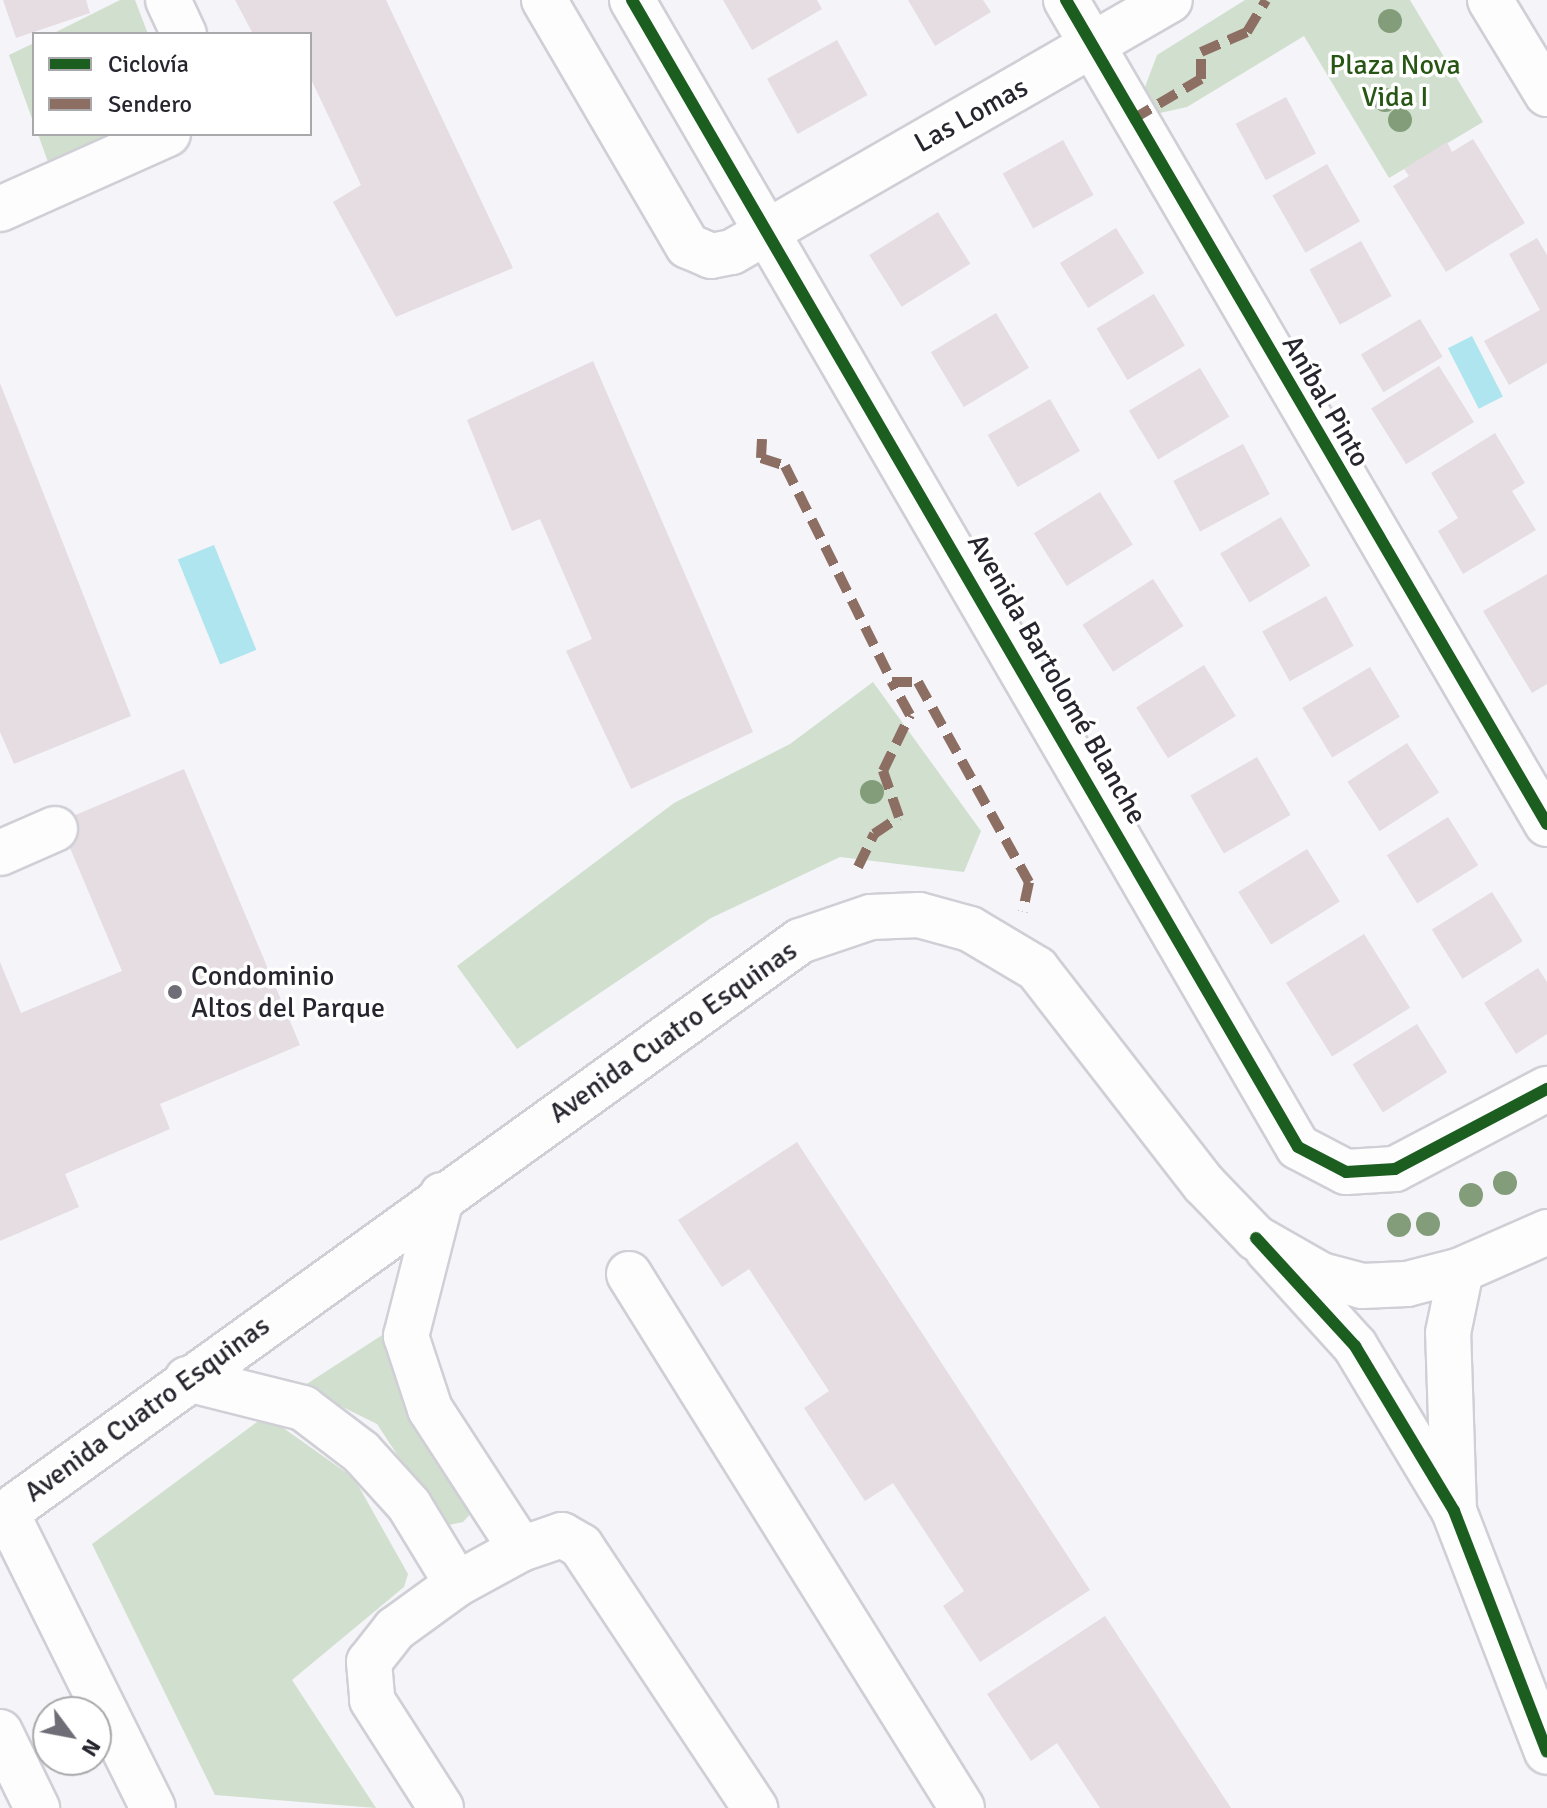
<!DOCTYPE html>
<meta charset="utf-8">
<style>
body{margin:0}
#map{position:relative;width:1547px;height:1808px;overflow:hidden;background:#f4f4f9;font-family:Signika,sans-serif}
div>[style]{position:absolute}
.green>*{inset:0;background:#d1e0ce}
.water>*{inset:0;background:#aee5ef;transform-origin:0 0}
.building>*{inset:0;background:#e6dde3;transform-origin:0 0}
.roads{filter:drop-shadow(2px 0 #d0cfd6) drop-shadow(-2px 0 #d0cfd6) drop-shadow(0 2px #d0cfd6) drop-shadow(0 -2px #d0cfd6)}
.minor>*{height:44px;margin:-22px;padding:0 22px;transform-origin:22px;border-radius:22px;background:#fdfdfe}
.major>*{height:44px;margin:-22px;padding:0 22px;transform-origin:22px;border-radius:22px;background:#fdfdfe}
.quiet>*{height:10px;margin-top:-5px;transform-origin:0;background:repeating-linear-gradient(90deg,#8d6e63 0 20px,transparent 0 30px)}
.cycleway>*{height:12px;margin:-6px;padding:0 6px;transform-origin:6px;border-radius:6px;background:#1b5e20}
.trees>*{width:24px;height:24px;margin:-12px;border-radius:50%;background:#839d7b}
.dots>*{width:22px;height:22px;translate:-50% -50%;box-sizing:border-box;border:4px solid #fff;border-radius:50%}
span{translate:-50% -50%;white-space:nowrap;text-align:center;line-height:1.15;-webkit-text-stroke:7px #fff;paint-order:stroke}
.park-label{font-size:28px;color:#275614}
.street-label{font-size:28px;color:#27252e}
.poi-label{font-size:28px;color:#27252e}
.left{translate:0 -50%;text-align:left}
.legend{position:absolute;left:32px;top:32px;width:280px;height:104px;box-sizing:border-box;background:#fff;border:2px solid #a9a8ab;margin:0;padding:10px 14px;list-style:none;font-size:24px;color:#27252e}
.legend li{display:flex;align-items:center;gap:16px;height:40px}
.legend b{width:40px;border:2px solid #a9a8ab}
.north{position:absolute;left:32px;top:1696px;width:80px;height:80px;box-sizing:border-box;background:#fff;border:2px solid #a9a8ab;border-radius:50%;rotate:122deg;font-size:22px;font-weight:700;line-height:32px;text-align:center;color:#27252e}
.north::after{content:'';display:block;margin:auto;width:28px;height:36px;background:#6f6d75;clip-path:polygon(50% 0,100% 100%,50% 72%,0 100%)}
</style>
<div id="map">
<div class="green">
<i style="clip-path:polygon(120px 0,135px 0,148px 34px,52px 34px)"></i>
<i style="clip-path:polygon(1245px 0,1410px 0,1483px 122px,1389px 178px,1304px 36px,1187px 107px,1133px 119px,1157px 55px)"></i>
<i style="clip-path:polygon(34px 43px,34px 124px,9px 55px)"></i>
<i style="clip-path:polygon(38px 134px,114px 134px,48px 162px)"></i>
<i style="clip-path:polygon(873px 682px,981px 831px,964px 872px,840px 857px,711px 918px,517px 1049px,457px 966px,674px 803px,790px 744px)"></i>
<i style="clip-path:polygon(390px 1330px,405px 1403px,470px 1495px,473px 1511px,463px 1522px,449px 1525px,436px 1514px,377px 1424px,302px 1387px)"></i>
<i style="clip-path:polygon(272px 1420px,354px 1478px,408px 1574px,404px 1587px,292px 1680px,376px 1808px,215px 1795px,92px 1544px,257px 1422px)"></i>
</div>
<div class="water">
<i style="left:1472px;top:336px;width:68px;height:27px;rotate:63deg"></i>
<i style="left:214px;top:545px;width:113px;height:39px;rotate:68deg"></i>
</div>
<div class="building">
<i style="clip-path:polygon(3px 0,86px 0,90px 13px,16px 38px)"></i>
<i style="clip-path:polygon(235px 0,386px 0,513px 268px,396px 317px,333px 202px,361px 185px,310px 77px,310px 34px,253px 34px)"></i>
<i style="clip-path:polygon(723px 0,817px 0,822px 9px,752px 50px)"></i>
<i style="clip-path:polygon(908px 0,983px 0,991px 12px,935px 46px)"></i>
<i style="left:837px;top:40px;width:63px;height:80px;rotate:61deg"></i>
<i style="left:1286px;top:97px;width:64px;height:57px;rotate:62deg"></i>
<i style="clip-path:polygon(1473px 139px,1525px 223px,1446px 272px,1393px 186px,1409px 176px,1404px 169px,1447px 142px,1452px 152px)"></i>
<i style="left:1063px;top:140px;width:63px;height:69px;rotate:61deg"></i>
<i style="left:1327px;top:164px;width:66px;height:63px;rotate:60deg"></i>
<i style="left:938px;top:212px;width:61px;height:81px;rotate:58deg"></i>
<i style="left:1116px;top:228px;width:53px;height:66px;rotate:58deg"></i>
<i style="clip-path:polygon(1537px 238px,1547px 255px,1547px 363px,1509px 385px,1484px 341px,1540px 310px,1509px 254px)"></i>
<i style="left:1361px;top:241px;width:63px;height:59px;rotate:61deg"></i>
<i style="left:1154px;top:294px;width:60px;height:67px;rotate:59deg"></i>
<i style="left:996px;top:313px;width:64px;height:76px;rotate:59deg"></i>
<i style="left:1420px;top:319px;width:44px;height:69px;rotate:59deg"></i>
<i style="clip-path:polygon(593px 361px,753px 732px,631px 789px,566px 651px,592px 639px,540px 519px,512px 531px,467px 420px)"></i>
<i style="left:1439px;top:366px;width:66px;height:80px;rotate:58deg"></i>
<i style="left:1200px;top:368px;width:57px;height:83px;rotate:59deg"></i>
<i style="clip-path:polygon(0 383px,131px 716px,14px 764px,0 732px)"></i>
<i style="left:1050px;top:399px;width:60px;height:72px;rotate:60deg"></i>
<i style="clip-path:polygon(1495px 433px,1525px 483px,1512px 491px,1536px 530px,1463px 574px,1438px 531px,1458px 518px,1431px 473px)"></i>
<i style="left:1243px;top:444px;width:57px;height:79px;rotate:62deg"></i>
<i style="left:1100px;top:492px;width:62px;height:78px;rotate:58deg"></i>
<i style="left:1281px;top:517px;width:57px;height:71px;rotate:59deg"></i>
<i style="clip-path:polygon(1547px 574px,1547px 684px,1532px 693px,1483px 611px)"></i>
<i style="left:1153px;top:579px;width:56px;height:84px;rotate:57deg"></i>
<i style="left:1326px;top:596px;width:57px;height:73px;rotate:61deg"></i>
<i style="left:1204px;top:665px;width:60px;height:80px;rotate:58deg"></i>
<i style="left:1370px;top:667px;width:58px;height:79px;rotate:59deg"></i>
<i style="left:1407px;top:743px;width:59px;height:71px;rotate:57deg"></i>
<i style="left:1257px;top:757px;width:67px;height:77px;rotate:60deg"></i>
<i style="clip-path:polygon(184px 769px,300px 1045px,160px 1104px,170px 1129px,65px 1174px,79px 1207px,0 1241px,0 962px,21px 1013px,122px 971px,59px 822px)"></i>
<i style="left:1448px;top:817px;width:57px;height:72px;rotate:58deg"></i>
<i style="left:1307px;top:849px;width:62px;height:81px;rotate:58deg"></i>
<i style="left:1492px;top:892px;width:58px;height:71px;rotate:58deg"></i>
<i style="left:1364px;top:934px;width:87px;height:92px;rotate:58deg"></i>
<i style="clip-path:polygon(1538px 968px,1547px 982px,1547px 1034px,1516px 1054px,1484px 1003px)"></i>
<i style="left:1417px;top:1024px;width:57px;height:76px;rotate:58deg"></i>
<i style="clip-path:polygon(797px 1142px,1090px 1590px,980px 1662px,943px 1606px,964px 1591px,893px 1483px,865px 1501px,804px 1408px,829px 1391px,749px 1269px,722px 1287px,678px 1220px)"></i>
<i style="clip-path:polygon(1105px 1616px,1231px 1808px,1100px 1808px,1057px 1743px,1031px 1761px,987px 1694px)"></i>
</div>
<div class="roads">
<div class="minor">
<i style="left:168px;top:0;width:38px;rotate:65deg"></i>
<i style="left:544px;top:0;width:285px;rotate:59.7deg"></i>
<i style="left:688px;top:246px;width:25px;rotate:23deg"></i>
<i style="left:711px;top:256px;width:21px;rotate:-11deg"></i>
<i style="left:732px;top:252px;width:505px;rotate:-29.91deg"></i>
<i style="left:632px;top:0;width:1326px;rotate:59.86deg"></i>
<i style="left:1298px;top:1147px;width:54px;rotate:27.5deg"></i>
<i style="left:1346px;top:1172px;width:49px;rotate:-3.5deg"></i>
<i style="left:1395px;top:1169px;width:172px;rotate:-27.8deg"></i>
<i style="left:1066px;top:0;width:954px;rotate:59.73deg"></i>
<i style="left:1490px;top:0;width:110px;rotate:58.8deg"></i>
<i style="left:0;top:209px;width:184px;rotate:-24.1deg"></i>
<i style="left:0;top:853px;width:60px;rotate:-23.6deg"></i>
<i style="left:442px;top:1195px;width:146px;rotate:104.3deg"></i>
<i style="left:406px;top:1336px;width:77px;rotate:71.8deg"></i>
<i style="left:430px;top:1409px;width:167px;rotate:57deg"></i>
<i style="left:521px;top:1549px;width:43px;rotate:-18.9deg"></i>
<i style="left:562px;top:1535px;width:22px;rotate:30deg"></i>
<i style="left:581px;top:1546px;width:315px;rotate:56.4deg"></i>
<i style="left:1267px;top:1249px;width:131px;rotate:47.8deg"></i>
<i style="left:1355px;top:1346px;width:192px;rotate:59deg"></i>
<i style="left:1454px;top:1511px;width:258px;rotate:68.9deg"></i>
<i style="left:629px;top:1274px;width:629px;rotate:58.05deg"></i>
<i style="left:187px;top:1379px;width:120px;rotate:14deg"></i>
<i style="left:303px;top:1408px;width:73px;rotate:37.2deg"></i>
<i style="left:361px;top:1452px;width:72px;rotate:47.8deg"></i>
<i style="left:409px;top:1505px;width:92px;rotate:58.7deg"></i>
<i style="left:457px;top:1584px;width:77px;rotate:144deg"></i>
<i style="left:395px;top:1629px;width:42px;rotate:128.2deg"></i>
<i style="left:369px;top:1662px;width:38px;rotate:85deg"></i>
<i style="left:372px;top:1700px;width:128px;rotate:57.4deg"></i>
<i style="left:1454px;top:1511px;width:178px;rotate:-91.9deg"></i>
<i style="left:1448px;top:1333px;width:64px;rotate:-78.3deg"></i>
<i style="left:457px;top:1584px;width:73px;rotate:-28.7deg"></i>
</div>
<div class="major">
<i style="left:6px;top:1512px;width:330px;rotate:63.6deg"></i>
<i style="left:0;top:1517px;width:986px;rotate:-35.75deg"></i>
<i style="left:800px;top:941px;width:75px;rotate:-18.7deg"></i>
<i style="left:871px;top:917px;width:48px;rotate:-2.4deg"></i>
<i style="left:919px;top:915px;width:53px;rotate:15.4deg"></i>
<i style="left:970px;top:929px;width:78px;rotate:30.8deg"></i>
<i style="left:1037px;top:969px;width:272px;rotate:52.2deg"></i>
<i style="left:1204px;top:1184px;width:75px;rotate:46.1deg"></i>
<i style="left:1256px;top:1238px;width:75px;rotate:29.6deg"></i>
<i style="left:1321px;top:1275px;width:42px;rotate:15deg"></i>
<i style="left:1362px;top:1286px;width:45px;rotate:-2.5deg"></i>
<i style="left:1407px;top:1284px;width:56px;rotate:-14.5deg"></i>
<i style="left:1461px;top:1270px;width:94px;rotate:-23.8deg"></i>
<i style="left:0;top:1732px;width:85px;rotate:64deg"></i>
</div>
</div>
<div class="quiet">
<i style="left:1133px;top:119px;width:79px;rotate:-30.5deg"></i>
<i style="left:1201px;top:79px;width:27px;rotate:-90deg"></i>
<i style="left:1201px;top:52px;width:50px;rotate:-23.5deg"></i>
<i style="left:1247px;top:32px;width:37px;rotate:-59deg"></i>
<i style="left:762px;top:439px;width:19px;rotate:93deg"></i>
<i style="left:761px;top:458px;width:25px;rotate:18deg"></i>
<i style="left:785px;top:466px;width:241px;rotate:63.6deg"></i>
<i style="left:892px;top:682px;width:26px"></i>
<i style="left:918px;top:682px;width:229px;rotate:61deg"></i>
<i style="left:1029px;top:882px;width:30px;rotate:102deg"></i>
<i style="left:858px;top:867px;width:37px;rotate:-64deg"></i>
<i style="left:874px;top:834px;width:30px;rotate:-34deg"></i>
<i style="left:899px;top:817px;width:49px;rotate:-109.2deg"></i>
<i style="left:883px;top:771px;width:62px;rotate:-64.3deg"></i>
<i style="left:910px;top:715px;width:38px;rotate:-119deg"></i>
</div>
<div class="cycleway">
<i style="left:632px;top:0;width:1326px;rotate:59.86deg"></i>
<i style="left:1298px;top:1147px;width:54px;rotate:27.5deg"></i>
<i style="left:1346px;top:1172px;width:49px;rotate:-3.5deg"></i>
<i style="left:1395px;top:1169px;width:172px;rotate:-27.8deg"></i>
<i style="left:1066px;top:0;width:954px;rotate:59.73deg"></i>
<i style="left:1256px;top:1238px;width:147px;rotate:47.5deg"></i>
<i style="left:1355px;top:1346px;width:192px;rotate:59deg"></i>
<i style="left:1454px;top:1511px;width:258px;rotate:68.9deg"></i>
</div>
<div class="trees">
<i style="left:1390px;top:21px"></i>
<i style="left:1385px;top:100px"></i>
<i style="left:1400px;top:120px"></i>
<i style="left:872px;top:792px"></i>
<i style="left:1505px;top:1183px"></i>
<i style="left:1471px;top:1195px"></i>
<i style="left:1428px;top:1224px"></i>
<i style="left:1399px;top:1225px"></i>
</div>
<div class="dots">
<i style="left:175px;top:992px;background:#6f6d75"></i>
</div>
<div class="park-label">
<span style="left:1395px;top:81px">Plaza Nova<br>Vida I</span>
</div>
<div class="street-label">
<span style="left:971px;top:115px;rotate:-29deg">Las Lomas</span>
<span style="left:1326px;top:401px;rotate:60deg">Aníbal Pinto</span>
<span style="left:1057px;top:679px;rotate:60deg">Avenida Bartolomé Blanche</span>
<span style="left:673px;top:1032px;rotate:-35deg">Avenida Cuatro Esquinas</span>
<span style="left:147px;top:1409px;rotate:-36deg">Avenida Cuatro Esquinas</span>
</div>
<div class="poi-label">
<span class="left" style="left:191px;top:992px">Condominio<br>Altos del Parque</span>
</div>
<ul class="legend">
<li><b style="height:10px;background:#1b5e20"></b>Ciclovía</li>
<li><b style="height:10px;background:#8d6e63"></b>Sendero</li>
</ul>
<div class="north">N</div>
</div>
